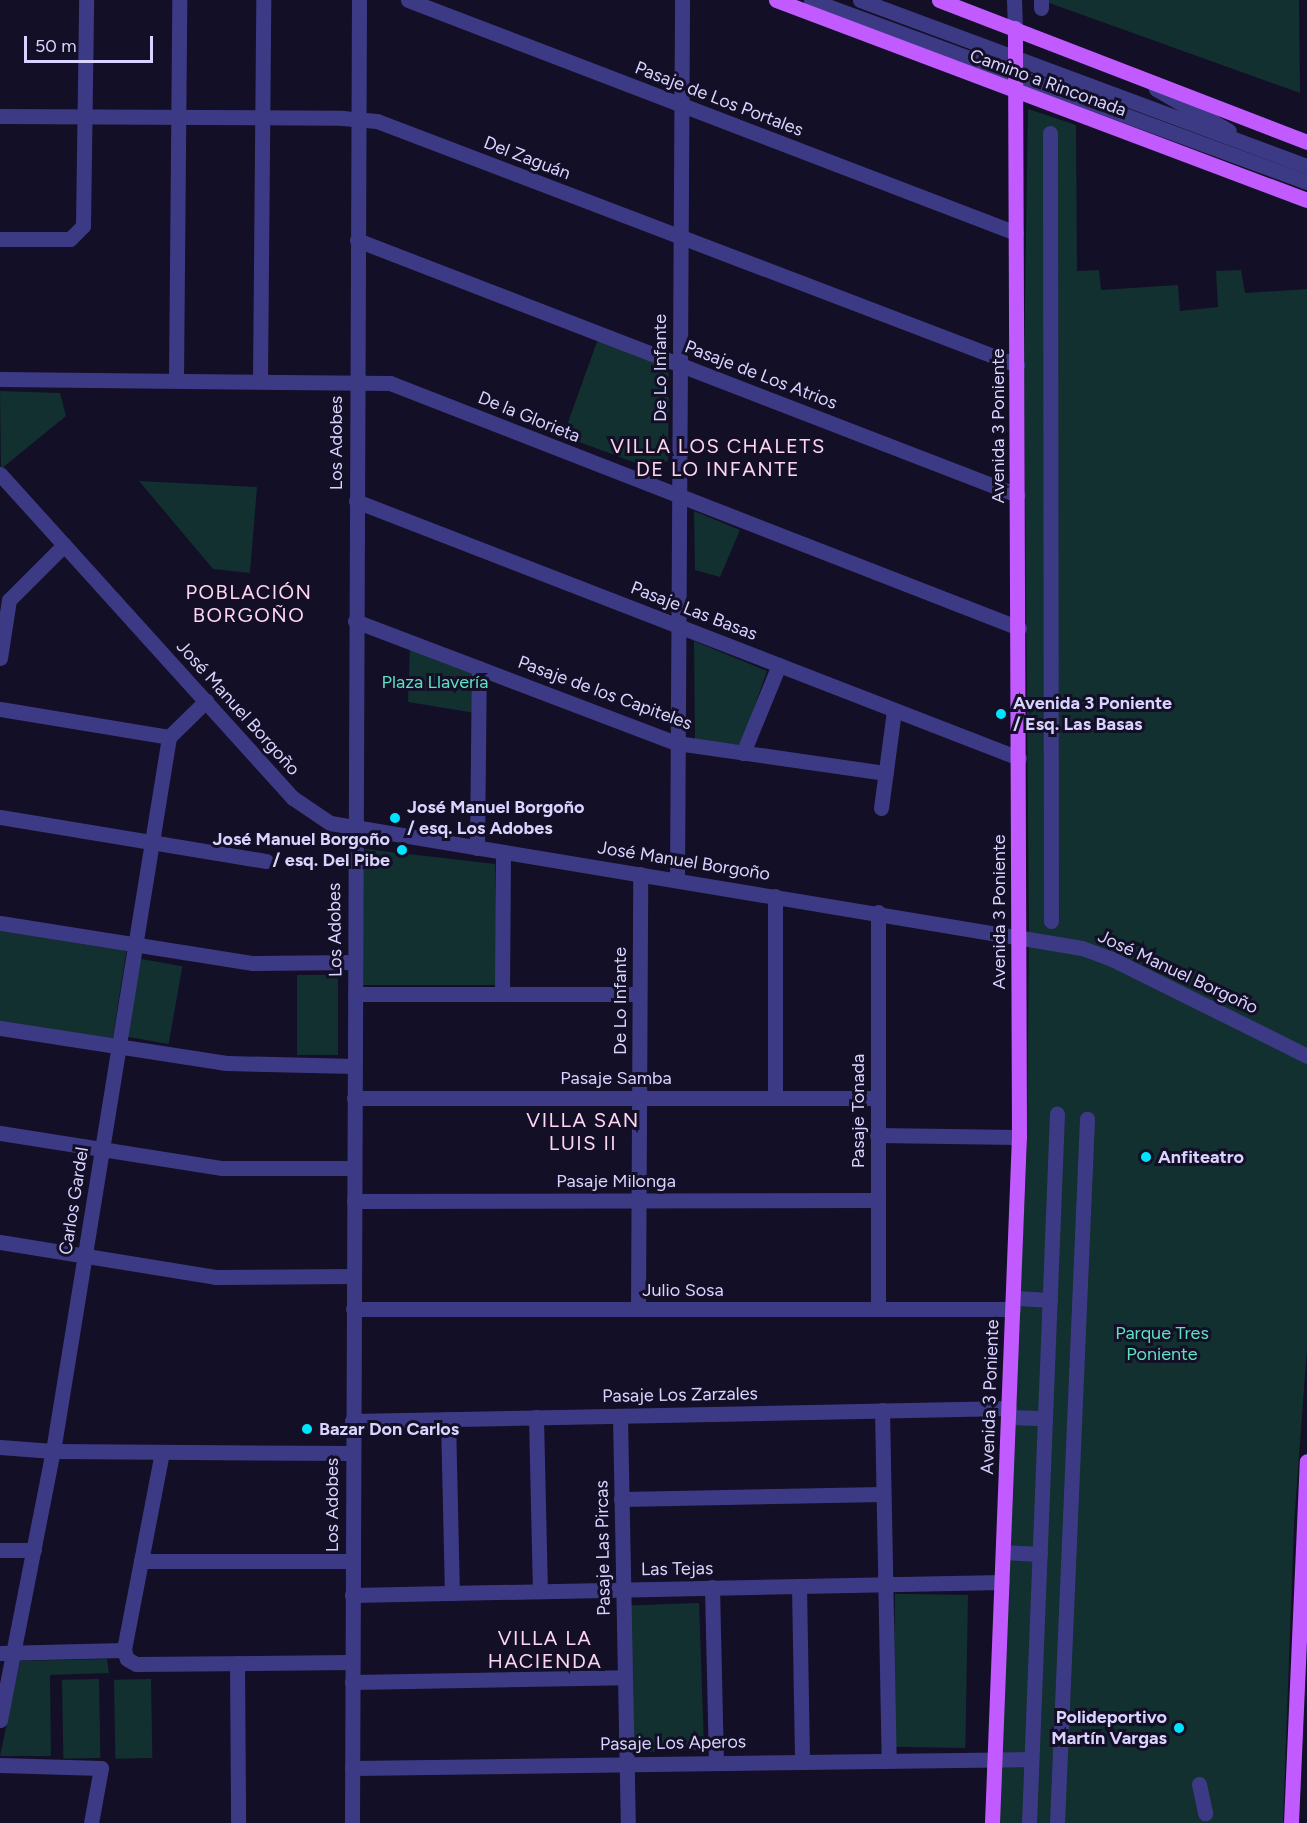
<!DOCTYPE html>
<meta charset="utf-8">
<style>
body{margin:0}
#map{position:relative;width:1307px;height:1823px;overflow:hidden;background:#130f26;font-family:Figtree,sans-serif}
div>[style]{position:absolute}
.green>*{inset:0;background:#12302f;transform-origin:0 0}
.minor>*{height:15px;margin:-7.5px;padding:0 7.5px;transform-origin:7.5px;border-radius:7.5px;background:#3d3a85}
.major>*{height:15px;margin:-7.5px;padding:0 7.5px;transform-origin:7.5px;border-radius:7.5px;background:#c25bff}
.dots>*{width:16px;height:16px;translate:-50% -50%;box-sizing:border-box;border:3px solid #130f26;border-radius:50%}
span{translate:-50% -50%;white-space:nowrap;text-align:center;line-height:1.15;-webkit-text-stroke:6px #130f26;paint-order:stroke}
.street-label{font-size:18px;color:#d9d4ff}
.park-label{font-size:18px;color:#5fe0c0}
.poi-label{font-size:18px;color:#d9d4ff;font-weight:700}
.left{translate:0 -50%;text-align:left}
.right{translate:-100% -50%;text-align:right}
.neighbourhood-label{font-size:20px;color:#ffd6f0;letter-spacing:1.5px}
.scale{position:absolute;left:24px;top:36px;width:129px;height:27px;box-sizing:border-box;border:3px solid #d9d4ff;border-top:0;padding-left:8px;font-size:18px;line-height:21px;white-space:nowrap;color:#d9d4ff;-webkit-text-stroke:4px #130f26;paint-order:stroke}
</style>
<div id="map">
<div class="green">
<i style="clip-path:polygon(1041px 0,1299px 0,1300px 93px)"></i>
<i style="clip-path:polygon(1028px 109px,1076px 125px,1077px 271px,1099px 270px,1101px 290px,1178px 285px,1180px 311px,1218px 307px,1216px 271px,1241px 270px,1245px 293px,1307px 289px,1307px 1348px,1294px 1524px,1283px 1823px,996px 1823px,1027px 1145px,1029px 926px,1024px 365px)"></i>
<i style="clip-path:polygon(598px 339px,669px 364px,668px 461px,647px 467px,563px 436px)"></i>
<i style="clip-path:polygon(0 391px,60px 393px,66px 416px,1px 469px)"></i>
<i style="clip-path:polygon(139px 481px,257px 487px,250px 573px,213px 569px)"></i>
<i style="clip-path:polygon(694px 511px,740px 530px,720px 577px,695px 570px)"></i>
<i style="clip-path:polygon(694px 641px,767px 671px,741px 745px,695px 741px)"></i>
<i style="clip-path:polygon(410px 647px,476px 671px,475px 713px,408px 702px)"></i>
<i style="clip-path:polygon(365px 849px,495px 864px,498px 985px,362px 985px,361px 857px)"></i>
<i style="left:0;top:931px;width:128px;height:91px;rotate:9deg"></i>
<i style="left:141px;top:959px;width:42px;height:79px;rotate:10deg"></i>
<i style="left:297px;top:975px;width:41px;height:80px"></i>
<i style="left:968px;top:1595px;width:153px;height:73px;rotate:91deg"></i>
<i style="left:699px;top:1603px;width:147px;height:72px;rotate:88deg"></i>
<i style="clip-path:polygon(107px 1659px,109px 1673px,50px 1675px,51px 1756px,0 1756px,20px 1661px)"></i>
<i style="left:99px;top:1679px;width:79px;height:37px;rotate:89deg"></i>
<i style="left:151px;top:1679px;width:79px;height:37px;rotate:89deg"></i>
</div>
<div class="minor">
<i style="left:408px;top:0;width:651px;rotate:20.97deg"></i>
<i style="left:811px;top:0;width:528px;rotate:20.15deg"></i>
<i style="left:860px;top:0;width:477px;rotate:20.4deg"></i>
<i style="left:1014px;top:0;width:28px;rotate:88deg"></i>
<i style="left:1041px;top:8px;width:8px;rotate:-90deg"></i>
<i style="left:1156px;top:89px;width:84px;rotate:29.9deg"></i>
<i style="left:0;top:116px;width:342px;rotate:0.3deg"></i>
<i style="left:342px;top:118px;width:35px;rotate:5deg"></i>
<i style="left:377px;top:121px;width:685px;rotate:20.87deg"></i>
<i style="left:1050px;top:133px;width:788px;rotate:89.93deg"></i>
<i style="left:0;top:239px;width:70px"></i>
<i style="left:70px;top:239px;width:18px;rotate:-45deg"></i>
<i style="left:83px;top:226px;width:226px;rotate:-89.2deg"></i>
<i style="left:357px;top:240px;width:708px;rotate:21.12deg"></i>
<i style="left:0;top:379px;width:390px;rotate:0.6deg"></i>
<i style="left:390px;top:383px;width:675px;rotate:21.28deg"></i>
<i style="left:176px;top:380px;width:380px;rotate:-89.5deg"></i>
<i style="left:260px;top:380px;width:380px;rotate:-89.5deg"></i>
<i style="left:0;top:474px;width:437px;rotate:47.9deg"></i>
<i style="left:293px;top:798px;width:45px;rotate:34deg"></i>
<i style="left:330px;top:823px;width:762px;rotate:9.44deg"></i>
<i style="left:1082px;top:948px;width:32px;rotate:20deg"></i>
<i style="left:1112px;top:959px;width:218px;rotate:26.4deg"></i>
<i style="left:356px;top:501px;width:711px;rotate:21.19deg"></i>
<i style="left:355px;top:621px;width:344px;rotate:20.8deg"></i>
<i style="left:677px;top:743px;width:211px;rotate:8.2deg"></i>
<i style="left:0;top:658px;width:59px;rotate:-81.2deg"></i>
<i style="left:9px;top:600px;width:78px;rotate:-45deg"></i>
<i style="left:0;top:709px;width:171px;rotate:9.4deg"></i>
<i style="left:743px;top:753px;width:95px;rotate:-67.8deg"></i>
<i style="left:881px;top:808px;width:99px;rotate:-82.4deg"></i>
<i style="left:0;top:817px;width:270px;rotate:9.4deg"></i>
<i style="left:477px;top:848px;width:180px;rotate:-89.4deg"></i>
<i style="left:677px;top:880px;width:880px;rotate:-89.67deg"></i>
<i style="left:775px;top:896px;width:202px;rotate:90deg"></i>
<i style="left:878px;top:912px;width:397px;rotate:90deg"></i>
<i style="left:0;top:923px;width:256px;rotate:9deg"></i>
<i style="left:253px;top:963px;width:102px;rotate:-0.6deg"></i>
<i style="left:355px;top:994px;width:284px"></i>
<i style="left:502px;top:994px;width:142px;rotate:-89.6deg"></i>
<i style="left:0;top:1028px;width:229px;rotate:8.8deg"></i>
<i style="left:226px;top:1063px;width:128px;rotate:1.3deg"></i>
<i style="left:354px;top:1098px;width:524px"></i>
<i style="left:0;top:1133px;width:225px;rotate:9deg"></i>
<i style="left:222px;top:1168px;width:132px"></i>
<i style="left:877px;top:1135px;width:142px;rotate:0.8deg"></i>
<i style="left:354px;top:1201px;width:524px;rotate:-0.11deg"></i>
<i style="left:0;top:1242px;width:218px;rotate:9.2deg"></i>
<i style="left:215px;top:1277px;width:138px;rotate:-0.4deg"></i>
<i style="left:1014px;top:1298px;width:36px;rotate:3deg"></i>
<i style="left:353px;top:1309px;width:660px"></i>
<i style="left:638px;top:1309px;width:435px;rotate:-89.7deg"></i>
<i style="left:882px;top:1410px;width:349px;rotate:88.9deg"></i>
<i style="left:620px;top:1416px;width:407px;rotate:88.9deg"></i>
<i style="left:536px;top:1417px;width:174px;rotate:88.7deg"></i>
<i style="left:1009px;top:1417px;width:36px;rotate:2deg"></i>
<i style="left:448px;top:1419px;width:174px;rotate:88.7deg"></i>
<i style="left:352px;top:1421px;width:657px;rotate:-1.13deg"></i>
<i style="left:0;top:1447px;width:53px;rotate:4.3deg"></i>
<i style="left:53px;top:1451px;width:299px;rotate:0.4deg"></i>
<i style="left:162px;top:1452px;width:202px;rotate:100.9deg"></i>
<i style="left:124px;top:1650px;width:9px;rotate:72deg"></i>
<i style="left:127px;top:1659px;width:10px;rotate:29deg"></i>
<i style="left:136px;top:1664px;width:216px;rotate:-0.5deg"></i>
<i style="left:621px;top:1499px;width:262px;rotate:-1.1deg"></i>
<i style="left:0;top:1550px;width:34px"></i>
<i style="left:1003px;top:1552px;width:37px;rotate:3deg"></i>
<i style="left:141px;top:1561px;width:211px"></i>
<i style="left:799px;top:1586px;width:174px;rotate:89deg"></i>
<i style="left:712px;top:1587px;width:175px;rotate:88.7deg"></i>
<i style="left:352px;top:1595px;width:650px;rotate:-1.15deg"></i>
<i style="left:0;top:1653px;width:124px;rotate:-1.4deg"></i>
<i style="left:237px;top:1663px;width:160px;rotate:89.6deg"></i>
<i style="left:352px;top:1682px;width:273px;rotate:-1deg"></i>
<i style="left:0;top:1720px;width:274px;rotate:-78.9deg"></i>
<i style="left:53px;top:1451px;width:723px;rotate:-80.77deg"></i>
<i style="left:169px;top:737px;width:52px;rotate:-44.2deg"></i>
<i style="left:0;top:1765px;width:101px;rotate:1.7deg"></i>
<i style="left:101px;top:1768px;width:56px;rotate:100.3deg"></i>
<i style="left:352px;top:1768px;width:679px;rotate:-0.76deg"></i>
<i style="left:1199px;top:1784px;width:30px;rotate:78deg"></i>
<i style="left:352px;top:1823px;width:1823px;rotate:-89.78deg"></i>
<i style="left:1029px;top:1823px;width:710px;rotate:-87.74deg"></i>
<i style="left:1057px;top:1823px;width:705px;rotate:-87.56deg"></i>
</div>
<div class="major">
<i style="left:776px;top:0;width:567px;rotate:20.64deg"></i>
<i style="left:939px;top:0;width:394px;rotate:21.1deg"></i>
<i style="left:992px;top:1823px;width:687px;rotate:-87.75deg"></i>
<i style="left:1019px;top:1137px;width:1109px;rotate:-90.21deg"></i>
<i style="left:1291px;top:1823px;width:362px;rotate:-87.5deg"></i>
</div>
<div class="dots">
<i style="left:1001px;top:714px;background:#00e5ff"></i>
<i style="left:395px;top:818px;background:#00e5ff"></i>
<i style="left:402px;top:850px;background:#00e5ff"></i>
<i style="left:1146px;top:1157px;background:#00e5ff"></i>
<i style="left:307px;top:1429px;background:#00e5ff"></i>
<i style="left:1179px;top:1728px;background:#00e5ff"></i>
</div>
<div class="street-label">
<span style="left:1048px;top:83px;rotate:20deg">Camino a Rinconada</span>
<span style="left:719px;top:99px;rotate:21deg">Pasaje de Los Portales</span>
<span style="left:527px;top:158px;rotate:21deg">Del Zaguán</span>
<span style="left:660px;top:368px;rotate:-90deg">De Lo Infante</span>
<span style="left:761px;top:375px;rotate:21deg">Pasaje de Los Atrios</span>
<span style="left:529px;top:417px;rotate:22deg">De la Glorieta</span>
<span style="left:998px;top:426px;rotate:-90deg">Avenida 3 Poniente</span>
<span style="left:336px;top:443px;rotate:-90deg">Los Adobes</span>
<span style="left:694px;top:611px;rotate:21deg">Pasaje Las Basas</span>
<span style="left:605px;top:693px;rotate:20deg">Pasaje de los Capiteles</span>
<span style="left:238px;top:708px;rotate:48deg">José Manuel Borgoño</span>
<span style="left:684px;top:861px;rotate:9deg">José Manuel Borgoño</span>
<span style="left:999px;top:912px;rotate:-90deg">Avenida 3 Poniente</span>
<span style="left:335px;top:930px;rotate:-91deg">Los Adobes</span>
<span style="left:1178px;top:972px;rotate:25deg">José Manuel Borgoño</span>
<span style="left:620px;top:1001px;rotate:-90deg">De Lo Infante</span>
<span style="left:616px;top:1078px">Pasaje Samba</span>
<span style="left:858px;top:1111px;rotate:-90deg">Pasaje Tonada</span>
<span style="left:616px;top:1181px">Pasaje Milonga</span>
<span style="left:74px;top:1201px;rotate:-81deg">Carlos Gardel</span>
<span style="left:683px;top:1290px">Julio Sosa</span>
<span style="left:680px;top:1395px;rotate:-1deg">Pasaje Los Zarzales</span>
<span style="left:990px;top:1397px;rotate:-88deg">Avenida 3 Poniente</span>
<span style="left:332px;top:1505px;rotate:-90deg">Los Adobes</span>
<span style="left:603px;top:1548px;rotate:-91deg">Pasaje Las Pircas</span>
<span style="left:677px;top:1569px;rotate:-1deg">Las Tejas</span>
<span style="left:673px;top:1743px;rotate:-1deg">Pasaje Los Aperos</span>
</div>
<div class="park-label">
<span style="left:435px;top:682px">Plaza Llavería</span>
<span style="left:1162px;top:1344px">Parque Tres<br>Poniente</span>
</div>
<div class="poi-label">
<span class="left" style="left:1013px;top:714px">Avenida 3 Poniente<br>/ Esq. Las Basas</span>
<span class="left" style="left:407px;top:818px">José Manuel Borgoño<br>/ esq. Los Adobes</span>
<span class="right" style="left:390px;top:850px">José Manuel Borgoño<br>/ esq. Del Pibe</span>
<span class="left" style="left:1158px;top:1157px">Anfiteatro</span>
<span class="left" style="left:319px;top:1429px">Bazar Don Carlos</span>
<span class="right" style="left:1167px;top:1728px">Polideportivo<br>Martín Vargas</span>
</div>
<div class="neighbourhood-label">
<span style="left:718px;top:458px">VILLA LOS CHALETS<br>DE LO INFANTE</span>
<span style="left:249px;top:604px">POBLACIÓN<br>BORGOÑO</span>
<span style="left:583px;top:1132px">VILLA SAN<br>LUIS II</span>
<span style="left:545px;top:1650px">VILLA LA<br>HACIENDA</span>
</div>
<div class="scale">50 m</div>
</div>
